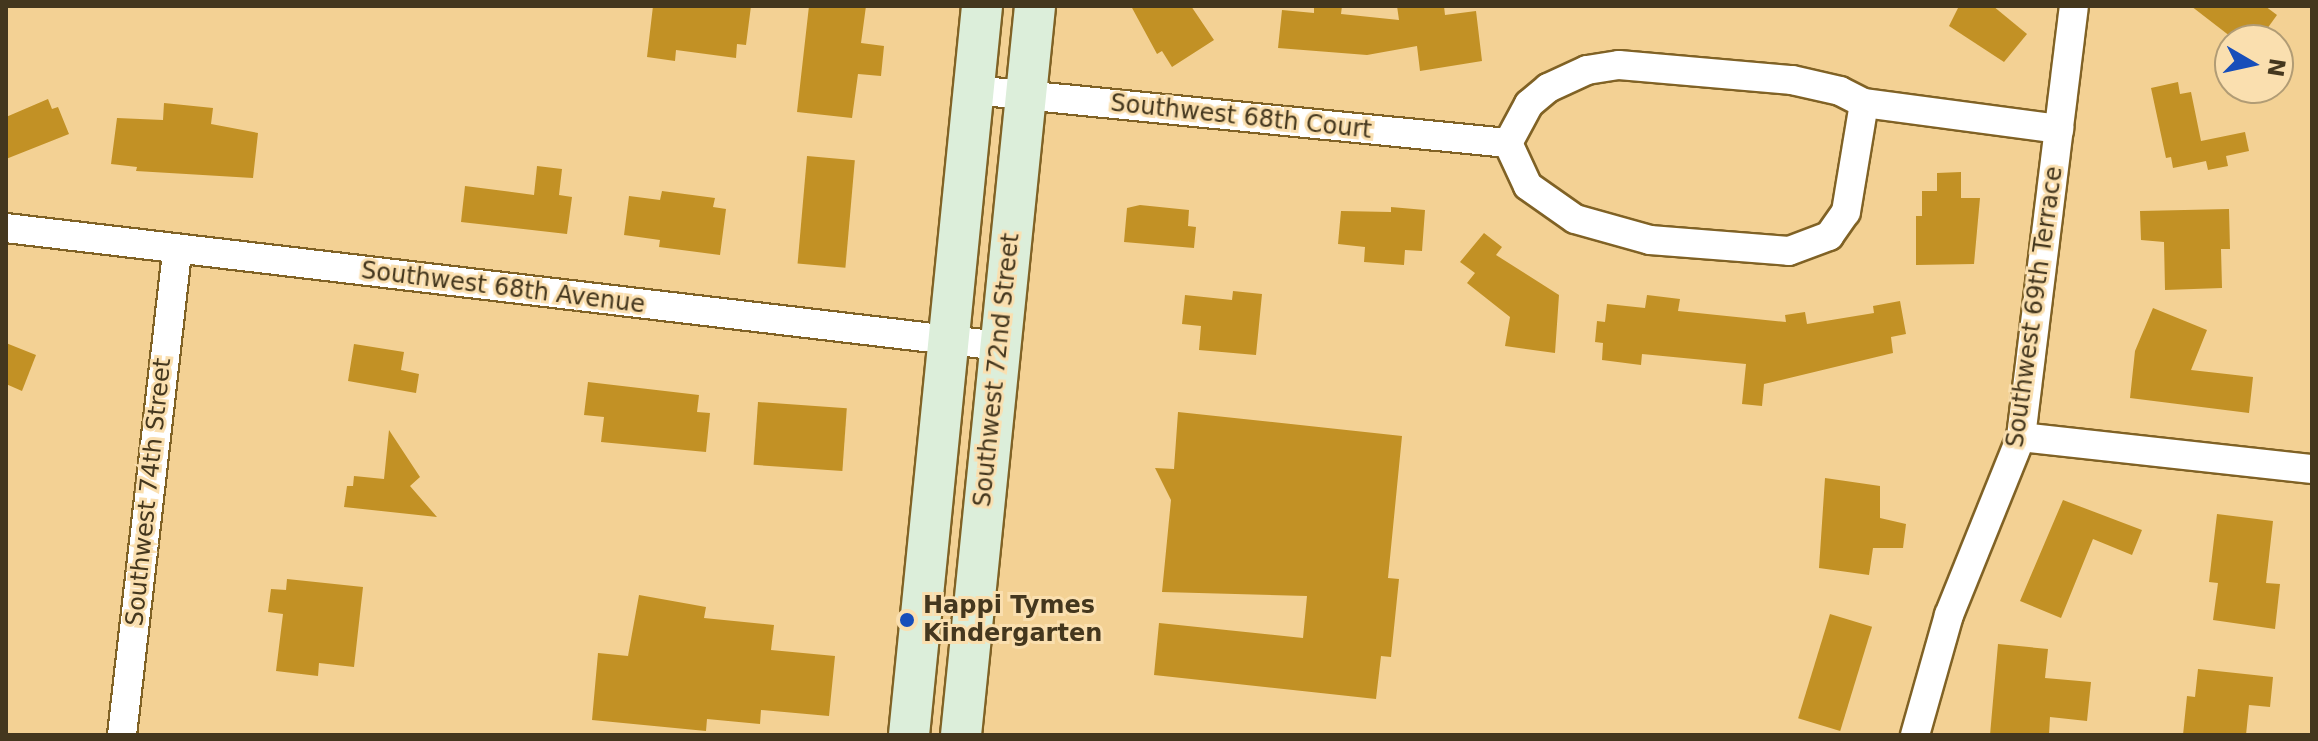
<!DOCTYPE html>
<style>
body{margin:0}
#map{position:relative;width:2318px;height:741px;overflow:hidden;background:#f3d194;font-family:"DejaVu Sans",sans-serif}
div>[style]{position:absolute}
.building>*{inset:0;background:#c29125;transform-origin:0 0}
.roads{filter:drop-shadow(2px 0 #806225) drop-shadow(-2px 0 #806225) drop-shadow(0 2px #806225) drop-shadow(0 -2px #806225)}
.street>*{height:28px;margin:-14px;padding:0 14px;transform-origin:14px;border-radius:14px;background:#fff}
.secondary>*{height:40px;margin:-20px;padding:0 20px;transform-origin:20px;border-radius:20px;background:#dceeda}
.dots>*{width:22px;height:22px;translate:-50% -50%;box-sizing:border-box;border:4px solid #fadfaf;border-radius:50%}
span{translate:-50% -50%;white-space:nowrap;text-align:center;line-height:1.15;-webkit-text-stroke:6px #fadfaf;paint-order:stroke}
.street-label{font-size:24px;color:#44371e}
.poi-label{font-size:24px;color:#44371e;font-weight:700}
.left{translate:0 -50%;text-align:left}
.frame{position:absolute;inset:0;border:8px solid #44371e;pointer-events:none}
.north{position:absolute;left:2214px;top:24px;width:80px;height:80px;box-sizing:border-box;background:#fadfaf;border:2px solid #b19c75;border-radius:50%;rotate:99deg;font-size:22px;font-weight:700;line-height:32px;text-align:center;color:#44371e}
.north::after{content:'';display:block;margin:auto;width:28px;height:36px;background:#174eba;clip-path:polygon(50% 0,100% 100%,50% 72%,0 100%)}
</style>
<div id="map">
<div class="building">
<i style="clip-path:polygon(653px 6px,751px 6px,746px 45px,737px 44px,736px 58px,676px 50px,675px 61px,647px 57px)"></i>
<i style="clip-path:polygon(809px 6px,866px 6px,861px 43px,884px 46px,881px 76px,858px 74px,852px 118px,797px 112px)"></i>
<i style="clip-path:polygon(1131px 6px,1191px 6px,1214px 40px,1172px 67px,1162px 51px,1157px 54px)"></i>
<i style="clip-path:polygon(1314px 6px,1342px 6px,1341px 14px,1399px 20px,1397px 6px,1444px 6px,1445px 15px,1476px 11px,1482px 61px,1420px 71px,1417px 46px,1367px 55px,1278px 48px,1282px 10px,1314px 13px)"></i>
<i style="clip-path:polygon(1959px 6px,1993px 6px,2027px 34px,2004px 62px,1949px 26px)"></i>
<i style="clip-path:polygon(2191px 6px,2265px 6px,2277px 15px,2259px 40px,2235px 40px)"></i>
<i style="clip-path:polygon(2178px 82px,2180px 94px,2191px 92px,2201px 141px,2245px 132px,2249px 151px,2226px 156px,2228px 166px,2208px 170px,2206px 161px,2173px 168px,2171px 157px,2166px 158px,2151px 88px)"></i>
<i style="clip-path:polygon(48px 99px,52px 109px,58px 107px,69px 134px,6px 159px,6px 117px)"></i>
<i style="clip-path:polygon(164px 103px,213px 108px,211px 124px,258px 133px,253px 178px,136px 171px,137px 167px,111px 164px,117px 118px,163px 120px)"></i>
<i style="left:807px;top:156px;width:48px;height:108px;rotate:5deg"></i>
<i style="clip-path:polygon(537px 166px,562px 169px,559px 195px,572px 197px,567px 234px,461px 222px,465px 186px,534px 195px)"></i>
<i style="clip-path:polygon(1961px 172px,1961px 198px,1980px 198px,1974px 264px,1916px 265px,1916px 216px,1922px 216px,1922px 191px,1937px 191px,1937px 173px)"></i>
<i style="clip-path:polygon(662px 191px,715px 198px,713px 207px,726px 209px,720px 255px,659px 247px,660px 240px,624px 235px,629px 196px,660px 200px)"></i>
<i style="clip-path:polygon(1140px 205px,1189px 210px,1188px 226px,1196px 227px,1194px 248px,1124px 242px,1127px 208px)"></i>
<i style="clip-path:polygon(1391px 207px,1425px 210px,1422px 251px,1405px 250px,1404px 265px,1364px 262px,1365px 247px,1338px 244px,1341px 211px,1391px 212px)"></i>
<i style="clip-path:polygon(2229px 209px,2230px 249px,2221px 249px,2222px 288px,2165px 290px,2164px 242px,2141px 240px,2140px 211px)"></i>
<i style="clip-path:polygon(1484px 233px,1502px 247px,1496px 255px,1559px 295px,1555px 353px,1505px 346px,1510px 317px,1467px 283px,1475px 273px,1460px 262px)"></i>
<i style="clip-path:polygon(1233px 291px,1262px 294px,1256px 355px,1199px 350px,1201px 326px,1182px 324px,1185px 295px,1232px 300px)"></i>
<i style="clip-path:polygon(1647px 295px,1680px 299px,1678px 311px,1786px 322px,1785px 315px,1805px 312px,1807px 324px,1874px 313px,1873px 306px,1900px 301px,1906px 334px,1891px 337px,1893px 353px,1764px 384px,1762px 406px,1742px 404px,1746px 364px,1642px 354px,1641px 365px,1602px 360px,1603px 343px,1595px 342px,1597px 321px,1605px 322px,1607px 304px,1645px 308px)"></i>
<i style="clip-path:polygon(2153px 308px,2207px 330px,2191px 370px,2253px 377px,2249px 413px,2130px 398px,2135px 351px)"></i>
<i style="clip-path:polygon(6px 343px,36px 355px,22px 391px,6px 384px)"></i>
<i style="clip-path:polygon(354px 344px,404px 352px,401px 370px,419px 374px,416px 393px,348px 381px)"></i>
<i style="clip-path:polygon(588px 382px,699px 395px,697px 412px,710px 413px,706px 452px,601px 442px,604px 417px,584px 415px)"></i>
<i style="left:758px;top:402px;width:89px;height:63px;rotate:4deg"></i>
<i style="clip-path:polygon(1178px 412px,1402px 436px,1388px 578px,1399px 579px,1391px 657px,1381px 656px,1376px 699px,1154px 675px,1159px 623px,1303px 638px,1307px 596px,1162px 592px,1171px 500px,1155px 468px,1174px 469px)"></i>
<i style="clip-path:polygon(389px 430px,420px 477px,410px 486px,437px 517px,344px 507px,347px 486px,353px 486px,354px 476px,384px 479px)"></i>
<i style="clip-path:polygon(1825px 478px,1880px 486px,1880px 518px,1906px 524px,1903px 548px,1873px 548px,1869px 575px,1819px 568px)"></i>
<i style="clip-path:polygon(2063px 500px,2142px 530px,2132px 555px,2093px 539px,2061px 618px,2020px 601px)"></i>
<i style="clip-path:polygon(2217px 514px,2273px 521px,2266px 583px,2280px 584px,2275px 629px,2213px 620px,2218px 583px,2209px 582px)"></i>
<i style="clip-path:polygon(287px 579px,363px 587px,354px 667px,319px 663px,318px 676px,276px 671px,283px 614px,268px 612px,271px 589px,286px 590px)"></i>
<i style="clip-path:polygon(639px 595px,706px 607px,704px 618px,774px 625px,771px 650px,835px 656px,829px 716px,761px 710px,760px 724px,707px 719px,706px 731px,592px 720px,598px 653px,628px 656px)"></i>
<i style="left:1830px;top:614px;width:44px;height:109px;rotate:17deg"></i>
<i style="clip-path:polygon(1998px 644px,2048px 649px,2045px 678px,2091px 682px,2087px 721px,2050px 717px,2049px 735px,1990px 735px)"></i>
<i style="clip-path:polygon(2198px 669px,2273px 677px,2270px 707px,2249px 705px,2246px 735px,2183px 735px,2187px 696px,2195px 697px)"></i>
</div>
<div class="roads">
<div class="street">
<i style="left:973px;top:90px;width:538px;rotate:5.66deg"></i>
<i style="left:1508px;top:143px;width:47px;rotate:65.1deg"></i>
<i style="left:1528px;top:186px;width:57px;rotate:35.1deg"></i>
<i style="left:1575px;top:219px;width:78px;rotate:15.6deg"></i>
<i style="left:1650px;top:240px;width:139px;rotate:4.5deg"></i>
<i style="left:1789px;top:251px;width:43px;rotate:-20.6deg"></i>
<i style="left:1829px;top:236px;width:29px;rotate:-55deg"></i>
<i style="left:1846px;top:212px;width:110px;rotate:-80.6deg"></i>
<i style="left:1508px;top:143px;width:44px;rotate:-61.7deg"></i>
<i style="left:1529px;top:104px;width:25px;rotate:-40deg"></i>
<i style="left:1548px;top:88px;width:43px;rotate:-24.8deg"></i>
<i style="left:1587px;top:70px;width:32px;rotate:-9deg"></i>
<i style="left:1619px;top:65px;width:174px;rotate:5deg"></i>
<i style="left:1792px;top:80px;width:49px;rotate:12.9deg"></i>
<i style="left:1840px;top:91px;width:27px;rotate:27deg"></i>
<i style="left:1864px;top:103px;width:197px;rotate:7.6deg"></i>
<i style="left:6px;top:228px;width:1001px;rotate:6.77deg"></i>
<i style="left:2021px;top:437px;width:293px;rotate:6.3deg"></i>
<i style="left:122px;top:735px;width:489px;rotate:-83.5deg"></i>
<i style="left:1915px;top:735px;width:125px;rotate:-74.2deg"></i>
<i style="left:1949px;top:615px;width:192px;rotate:-68deg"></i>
<i style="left:2021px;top:437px;width:434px;rotate:-83deg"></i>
</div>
<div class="secondary">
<i style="left:909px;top:735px;width:733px;rotate:-84.28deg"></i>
<i style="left:961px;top:735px;width:733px;rotate:-84.2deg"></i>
</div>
</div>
<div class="dots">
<i style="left:907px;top:620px;background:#174eba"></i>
</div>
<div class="street-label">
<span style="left:1241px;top:117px;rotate:6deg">Southwest 68th Court</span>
<span style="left:503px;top:288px;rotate:7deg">Southwest 68th Avenue</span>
<span style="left:2035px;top:307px;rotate:-82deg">Southwest 69th Terrace</span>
<span style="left:997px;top:370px;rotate:-84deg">Southwest 72nd Street</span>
<span style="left:149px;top:492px;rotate:-84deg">Southwest 74th Street</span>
</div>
<div class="poi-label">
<span class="left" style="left:923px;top:620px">Happi Tymes<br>Kindergarten</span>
</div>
<div class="frame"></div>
<div class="north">N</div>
</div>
